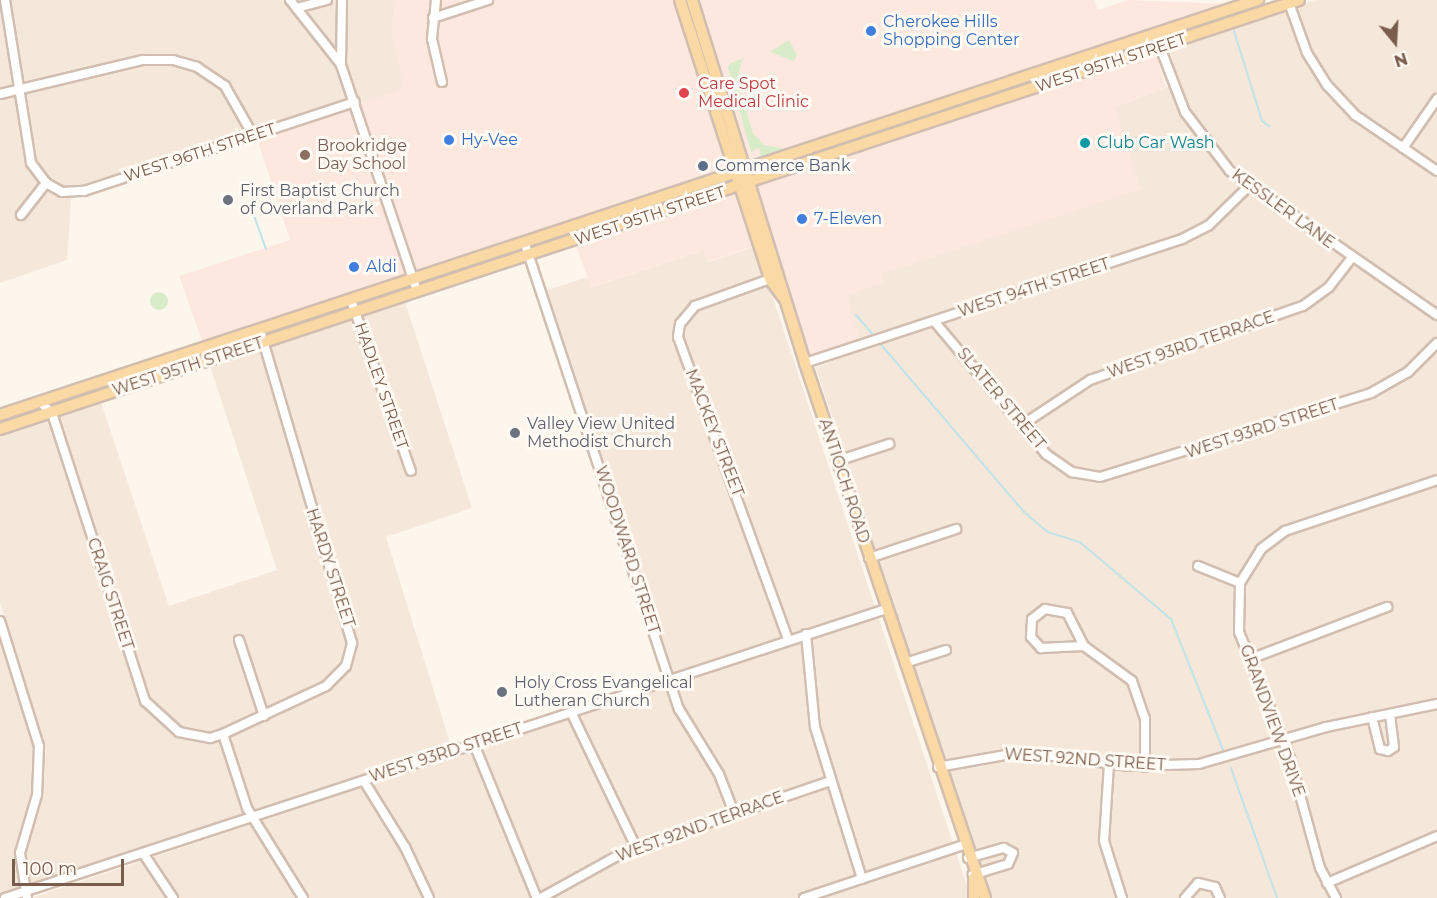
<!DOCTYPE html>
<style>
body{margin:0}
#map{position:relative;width:1437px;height:898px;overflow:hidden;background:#fdf6ec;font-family:Montserrat,sans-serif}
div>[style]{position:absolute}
.residential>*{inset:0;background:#f5e8da}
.commercial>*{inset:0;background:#fde8e0}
.green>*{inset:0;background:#d8ecc9}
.round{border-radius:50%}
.stream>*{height:2px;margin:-1px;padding:0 1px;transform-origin:1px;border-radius:1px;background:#bfe3e8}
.roads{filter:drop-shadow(2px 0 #d1beb0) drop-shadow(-2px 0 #d1beb0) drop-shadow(0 2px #d1beb0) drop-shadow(0 -2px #d1beb0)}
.minor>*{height:8px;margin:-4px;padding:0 4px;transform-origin:4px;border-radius:4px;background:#fff}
.major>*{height:10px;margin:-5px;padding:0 5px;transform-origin:5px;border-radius:5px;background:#fbd9a5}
.dots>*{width:16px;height:16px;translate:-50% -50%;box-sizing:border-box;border:3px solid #fffaf3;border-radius:50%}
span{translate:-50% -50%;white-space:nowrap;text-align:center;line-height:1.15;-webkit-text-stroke:6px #fffaf3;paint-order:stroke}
.shop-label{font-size:16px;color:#366cbe}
.left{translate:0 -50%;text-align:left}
.street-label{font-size:16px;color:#7a5c4d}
.health-label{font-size:16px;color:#be3a42}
.culture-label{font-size:16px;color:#0d838f}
.education-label{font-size:16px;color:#785e54}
.service-label{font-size:16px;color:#4e5e75}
.worship-label{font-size:16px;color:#5b616d}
.north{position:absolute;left:1365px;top:12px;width:60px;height:60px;-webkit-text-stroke:4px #fffaf3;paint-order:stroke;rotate:162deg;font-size:16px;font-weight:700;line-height:24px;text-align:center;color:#7a5c4d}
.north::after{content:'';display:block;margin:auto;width:21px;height:27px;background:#7a5c4d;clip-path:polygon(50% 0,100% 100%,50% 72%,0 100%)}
.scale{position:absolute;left:12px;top:859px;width:112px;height:27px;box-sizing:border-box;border:3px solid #7a5c4d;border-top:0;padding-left:8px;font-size:18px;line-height:21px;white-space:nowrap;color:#7a5c4d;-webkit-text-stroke:4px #fffaf3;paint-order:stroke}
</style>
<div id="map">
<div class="residential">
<i style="clip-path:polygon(0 0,395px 0,392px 31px,405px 89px,363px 103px,359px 96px,72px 188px,67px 260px,0 283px)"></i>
<i style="clip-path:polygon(1315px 0,1437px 0,1437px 898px,990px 898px,816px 368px,861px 350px,847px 295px,883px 282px,881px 274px,1115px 107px,1177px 83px,1170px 49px)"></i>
<i style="clip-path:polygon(756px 246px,971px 898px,31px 898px,674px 683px,547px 290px,588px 277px,592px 287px,704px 250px,709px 262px)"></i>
<i style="clip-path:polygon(405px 302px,472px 508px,386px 537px,451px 746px,30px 884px,25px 853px,41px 806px,46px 751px,0 602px,0 435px,101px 402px,169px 606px,277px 570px,210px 366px)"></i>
<i style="clip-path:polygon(0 632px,35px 746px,34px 792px,15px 859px,23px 898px,0 898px)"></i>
</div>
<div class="commercial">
<i style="clip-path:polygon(395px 0,1094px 0,1098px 10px,1129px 0,1232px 4px,1149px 31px,1166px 87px,1115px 107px,1140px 189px,881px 274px,883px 282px,847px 295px,860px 341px,811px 358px,774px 239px,708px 262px,704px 250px,591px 287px,567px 221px,202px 341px,179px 276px,290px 240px,257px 139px,404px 89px,392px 31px)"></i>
</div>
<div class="green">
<i style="clip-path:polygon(789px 40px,797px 55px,794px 61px,770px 52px)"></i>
<i style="clip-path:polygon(748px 57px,742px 60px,737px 80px,744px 83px,738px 86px,753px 133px,764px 145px,787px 149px,761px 158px,759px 148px,751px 152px,728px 68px,730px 63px)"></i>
<i class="round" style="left:150px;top:292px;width:18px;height:18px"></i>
</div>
<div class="stream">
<i style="left:1234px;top:31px;width:94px;rotate:72.7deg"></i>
<i style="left:1262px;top:121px;width:9px;rotate:36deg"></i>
<i style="left:252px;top:210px;width:41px;rotate:70.3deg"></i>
<i style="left:856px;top:315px;width:29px;rotate:49deg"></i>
<i style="left:878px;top:341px;width:225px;rotate:49.5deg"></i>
<i style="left:1024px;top:512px;width:31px;rotate:40deg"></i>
<i style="left:1048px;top:532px;width:35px;rotate:18deg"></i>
<i style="left:1081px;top:543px;width:118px;rotate:40.2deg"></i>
<i style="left:1171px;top:619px;width:143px;rotate:68.3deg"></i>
<i style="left:1231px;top:768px;width:138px;rotate:70.5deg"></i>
</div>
<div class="roads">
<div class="minor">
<i style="left:5px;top:0;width:165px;rotate:80.9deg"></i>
<i style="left:31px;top:163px;width:25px;rotate:53deg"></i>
<i style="left:46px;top:183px;width:18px;rotate:29deg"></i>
<i style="left:62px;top:192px;width:22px;rotate:-3deg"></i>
<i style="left:84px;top:191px;width:285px;rotate:-18.2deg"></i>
<i style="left:290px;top:0;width:80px;rotate:51.6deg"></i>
<i style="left:342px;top:0;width:65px;rotate:90.9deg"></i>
<i style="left:341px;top:65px;width:238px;rotate:71.4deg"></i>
<i style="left:436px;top:0;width:39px;rotate:96deg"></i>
<i style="left:432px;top:39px;width:44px;rotate:76.9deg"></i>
<i style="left:1288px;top:0;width:56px;rotate:70.3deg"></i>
<i style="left:1307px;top:53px;width:39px;rotate:58deg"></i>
<i style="left:1328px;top:86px;width:40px;rotate:47deg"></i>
<i style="left:1355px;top:115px;width:99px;rotate:34.3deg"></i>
<i style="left:297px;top:8px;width:31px;rotate:-15deg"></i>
<i style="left:433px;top:18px;width:58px;rotate:-18.1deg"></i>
<i style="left:1155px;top:34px;width:84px;rotate:69deg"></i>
<i style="left:1185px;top:112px;width:74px;rotate:52.7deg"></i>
<i style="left:1230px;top:171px;width:252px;rotate:34.8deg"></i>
<i style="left:0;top:94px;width:147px;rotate:-13.4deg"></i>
<i style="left:143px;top:60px;width:30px"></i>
<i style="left:173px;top:60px;width:25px;rotate:16deg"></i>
<i style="left:197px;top:67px;width:34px;rotate:34deg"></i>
<i style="left:225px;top:86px;width:56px;rotate:60.3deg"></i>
<i style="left:1403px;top:148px;width:60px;rotate:-55.2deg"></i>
<i style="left:21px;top:215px;width:41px;rotate:-52deg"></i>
<i style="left:525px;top:244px;width:490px;rotate:71.7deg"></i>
<i style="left:679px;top:709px;width:76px;rotate:58.4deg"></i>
<i style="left:719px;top:774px;width:42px;rotate:69deg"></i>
<i style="left:770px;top:279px;width:80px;rotate:160.2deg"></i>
<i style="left:695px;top:306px;width:23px;rotate:130deg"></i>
<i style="left:680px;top:324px;width:13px;rotate:99deg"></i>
<i style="left:678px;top:337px;width:321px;rotate:70deg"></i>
<i style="left:351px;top:300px;width:181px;rotate:70.7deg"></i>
<i style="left:934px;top:321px;width:174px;rotate:49.9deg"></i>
<i style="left:1046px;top:454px;width:32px;rotate:35deg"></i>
<i style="left:1072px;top:472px;width:28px;rotate:10deg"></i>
<i style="left:1100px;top:477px;width:284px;rotate:-17.2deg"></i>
<i style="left:1371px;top:393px;width:43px;rotate:-29.6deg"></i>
<i style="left:1408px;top:372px;width:41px;rotate:-45deg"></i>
<i style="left:805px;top:363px;width:397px;rotate:-18.2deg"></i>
<i style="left:1182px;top:239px;width:30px;rotate:-27deg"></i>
<i style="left:1209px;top:225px;width:54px;rotate:-44.3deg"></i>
<i style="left:40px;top:402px;width:16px;rotate:43deg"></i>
<i style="left:52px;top:413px;width:303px;rotate:72.1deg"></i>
<i style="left:145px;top:701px;width:46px;rotate:42.4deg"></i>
<i style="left:179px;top:732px;width:32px;rotate:11deg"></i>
<i style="left:210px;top:738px;width:14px;rotate:-17deg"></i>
<i style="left:223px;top:734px;width:114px;rotate:-25deg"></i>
<i style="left:326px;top:686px;width:28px;rotate:-45deg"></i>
<i style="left:346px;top:666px;width:24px;rotate:-75deg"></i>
<i style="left:352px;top:643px;width:326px;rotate:-106.4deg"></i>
<i style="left:1022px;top:425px;width:82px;rotate:-33.5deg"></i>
<i style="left:1090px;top:380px;width:225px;rotate:-19.2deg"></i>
<i style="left:1303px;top:306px;width:32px;rotate:-36deg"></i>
<i style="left:1329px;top:287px;width:37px;rotate:-52deg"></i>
<i style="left:837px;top:461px;width:55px;rotate:-18.1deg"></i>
<i style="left:869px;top:558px;width:92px;rotate:-18.4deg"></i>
<i style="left:1198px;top:566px;width:45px;rotate:22deg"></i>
<i style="left:0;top:621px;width:131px;rotate:72.7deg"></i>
<i style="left:39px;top:746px;width:49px;rotate:92.3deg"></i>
<i style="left:37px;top:795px;width:60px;rotate:106.3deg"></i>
<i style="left:20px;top:853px;width:46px;rotate:81.2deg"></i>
<i style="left:806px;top:634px;width:93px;rotate:84.5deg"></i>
<i style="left:815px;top:727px;width:159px;rotate:72.8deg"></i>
<i style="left:239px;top:640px;width:80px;rotate:71.8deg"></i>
<i style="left:1084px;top:646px;width:37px;rotate:-117deg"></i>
<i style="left:1067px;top:613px;width:22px;rotate:-170deg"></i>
<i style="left:1045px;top:609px;width:16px;rotate:142deg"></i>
<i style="left:1032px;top:619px;width:18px;rotate:93deg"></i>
<i style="left:1031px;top:637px;width:15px;rotate:48deg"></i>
<i style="left:1041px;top:648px;width:43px;rotate:-2.7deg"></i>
<i style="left:1084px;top:646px;width:59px;rotate:36.1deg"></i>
<i style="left:1132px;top:681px;width:40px;rotate:71.1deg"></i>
<i style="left:1145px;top:719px;width:48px;rotate:90deg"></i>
<i style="left:1250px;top:659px;width:147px;rotate:-20.8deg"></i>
<i style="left:905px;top:663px;width:43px;rotate:-17.6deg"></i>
<i style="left:571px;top:712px;width:150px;rotate:64.3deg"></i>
<i style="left:1372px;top:717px;width:33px;rotate:76deg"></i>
<i style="left:1380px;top:749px;width:8px;rotate:14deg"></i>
<i style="left:1388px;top:751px;width:7px;rotate:-34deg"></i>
<i style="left:1394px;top:747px;width:33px;rotate:-97deg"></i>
<i style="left:223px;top:734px;width:78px;rotate:72deg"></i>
<i style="left:247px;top:808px;width:106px;rotate:58.1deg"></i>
<i style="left:474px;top:744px;width:166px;rotate:67.8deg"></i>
<i style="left:1109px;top:764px;width:77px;rotate:93.7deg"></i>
<i style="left:1104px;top:841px;width:60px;rotate:72.5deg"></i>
<i style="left:938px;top:767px;width:85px;rotate:-10.1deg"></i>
<i style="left:1022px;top:752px;width:108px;rotate:7.5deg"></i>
<i style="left:1129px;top:766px;width:70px;rotate:-1.6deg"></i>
<i style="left:1199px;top:764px;width:132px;rotate:-16.2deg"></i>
<i style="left:1326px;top:727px;width:113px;rotate:-11.7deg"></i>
<i style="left:364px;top:781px;width:78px;rotate:58.2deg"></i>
<i style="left:405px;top:847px;width:56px;rotate:64.8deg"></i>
<i style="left:143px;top:853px;width:54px;rotate:56.3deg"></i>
<i style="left:968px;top:858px;width:37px;rotate:-16deg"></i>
<i style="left:1004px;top:848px;width:10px;rotate:29deg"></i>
<i style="left:1013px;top:853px;width:12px;rotate:114deg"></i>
<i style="left:1008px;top:864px;width:37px;rotate:163deg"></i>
<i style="left:1327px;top:883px;width:120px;rotate:-23.1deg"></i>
<i style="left:5px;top:898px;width:927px;rotate:-18.16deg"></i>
<i style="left:541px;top:898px;width:97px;rotate:-28.9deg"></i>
<i style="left:626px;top:851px;width:217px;rotate:-18.9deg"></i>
<i style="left:804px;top:898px;width:168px;rotate:-18.4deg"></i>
<i style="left:1185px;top:898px;width:20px;rotate:-49deg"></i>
<i style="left:1198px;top:883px;width:17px;rotate:13deg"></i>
<i style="left:1215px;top:887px;width:12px;rotate:66deg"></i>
<i style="left:1336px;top:898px;width:34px;rotate:-118deg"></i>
<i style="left:1320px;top:868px;width:114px;rotate:-105.3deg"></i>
<i style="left:1290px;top:758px;width:136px;rotate:-112deg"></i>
<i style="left:1239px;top:632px;width:49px;rotate:-88.8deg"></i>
<i style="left:1240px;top:583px;width:40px;rotate:-58deg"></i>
<i style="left:1261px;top:549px;width:30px;rotate:-37deg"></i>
<i style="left:1285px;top:531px;width:160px;rotate:-18.5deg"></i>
</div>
<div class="major">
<i style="left:680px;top:0;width:293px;rotate:72.1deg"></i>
<i style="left:770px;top:279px;width:24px;rotate:54deg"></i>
<i style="left:692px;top:0;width:380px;rotate:72.7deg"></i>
<i style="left:805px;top:363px;width:564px;rotate:71.4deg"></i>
<i style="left:0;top:415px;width:1325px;rotate:-18.26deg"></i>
<i style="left:0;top:429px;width:1368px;rotate:-18.28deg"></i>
<i style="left:974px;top:898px;width:20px;rotate:-90deg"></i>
</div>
</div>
<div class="dots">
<i style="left:871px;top:31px;background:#3f7fe0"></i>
<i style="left:684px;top:93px;background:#e0444e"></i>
<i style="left:449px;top:140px;background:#3f7fe0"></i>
<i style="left:1085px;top:143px;background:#0f9aa8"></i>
<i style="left:305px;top:155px;background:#8d6e63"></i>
<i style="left:703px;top:166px;background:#5c6f8a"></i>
<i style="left:228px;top:200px;background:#6b7280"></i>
<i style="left:802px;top:219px;background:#3f7fe0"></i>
<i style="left:354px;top:267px;background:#3f7fe0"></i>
<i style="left:515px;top:433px;background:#6b7280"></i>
<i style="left:502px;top:692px;background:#6b7280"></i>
</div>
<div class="shop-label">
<span class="left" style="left:883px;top:31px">Cherokee Hills<br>Shopping Center</span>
<span class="left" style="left:461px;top:140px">Hy-Vee</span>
<span class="left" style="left:814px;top:219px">7-Eleven</span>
<span class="left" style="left:366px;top:267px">Aldi</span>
</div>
<div class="street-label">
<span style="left:1111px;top:63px;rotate:-18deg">WEST 95TH STREET</span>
<span style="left:200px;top:153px;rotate:-18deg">WEST 96TH STREET</span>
<span style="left:1283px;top:209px;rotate:36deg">KESSLER LANE</span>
<span style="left:650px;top:216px;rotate:-18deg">WEST 95TH STREET</span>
<span style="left:1034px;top:288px;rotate:-18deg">WEST 94TH STREET</span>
<span style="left:1191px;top:345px;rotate:-19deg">WEST 93RD TERRACE</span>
<span style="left:188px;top:367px;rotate:-18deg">WEST 95TH STREET</span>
<span style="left:381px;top:386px;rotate:71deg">HADLEY STREET</span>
<span style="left:1001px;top:399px;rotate:50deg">SLATER STREET</span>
<span style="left:1262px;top:429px;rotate:-18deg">WEST 93RD STREET</span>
<span style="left:714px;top:433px;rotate:69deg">MACKEY STREET</span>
<span style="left:844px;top:481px;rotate:72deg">ANTIOCH ROAD</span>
<span style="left:627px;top:550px;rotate:72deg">WOODWARD STREET</span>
<span style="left:330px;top:568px;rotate:72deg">HARDY STREET</span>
<span style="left:110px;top:594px;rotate:72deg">CRAIG STREET</span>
<span style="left:1272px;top:721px;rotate:70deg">GRANDVIEW DRIVE</span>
<span style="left:446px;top:753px;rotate:-18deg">WEST 93RD STREET</span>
<span style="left:1085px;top:760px;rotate:4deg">WEST 92ND STREET</span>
<span style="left:700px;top:827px;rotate:-20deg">WEST 92ND TERRACE</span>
</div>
<div class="health-label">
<span class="left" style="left:698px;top:93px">Care Spot<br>Medical Clinic</span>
</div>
<div class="culture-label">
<span class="left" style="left:1097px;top:143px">Club Car Wash</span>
</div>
<div class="education-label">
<span class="left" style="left:317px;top:155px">Brookridge<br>Day School</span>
</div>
<div class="service-label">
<span class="left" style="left:715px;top:166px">Commerce Bank</span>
</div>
<div class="worship-label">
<span class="left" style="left:240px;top:200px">First Baptist Church<br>of Overland Park</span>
<span class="left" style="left:527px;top:433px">Valley View United<br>Methodist Church</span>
<span class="left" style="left:514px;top:692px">Holy Cross Evangelical<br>Lutheran Church</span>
</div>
<div class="north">N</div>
<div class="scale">100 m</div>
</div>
